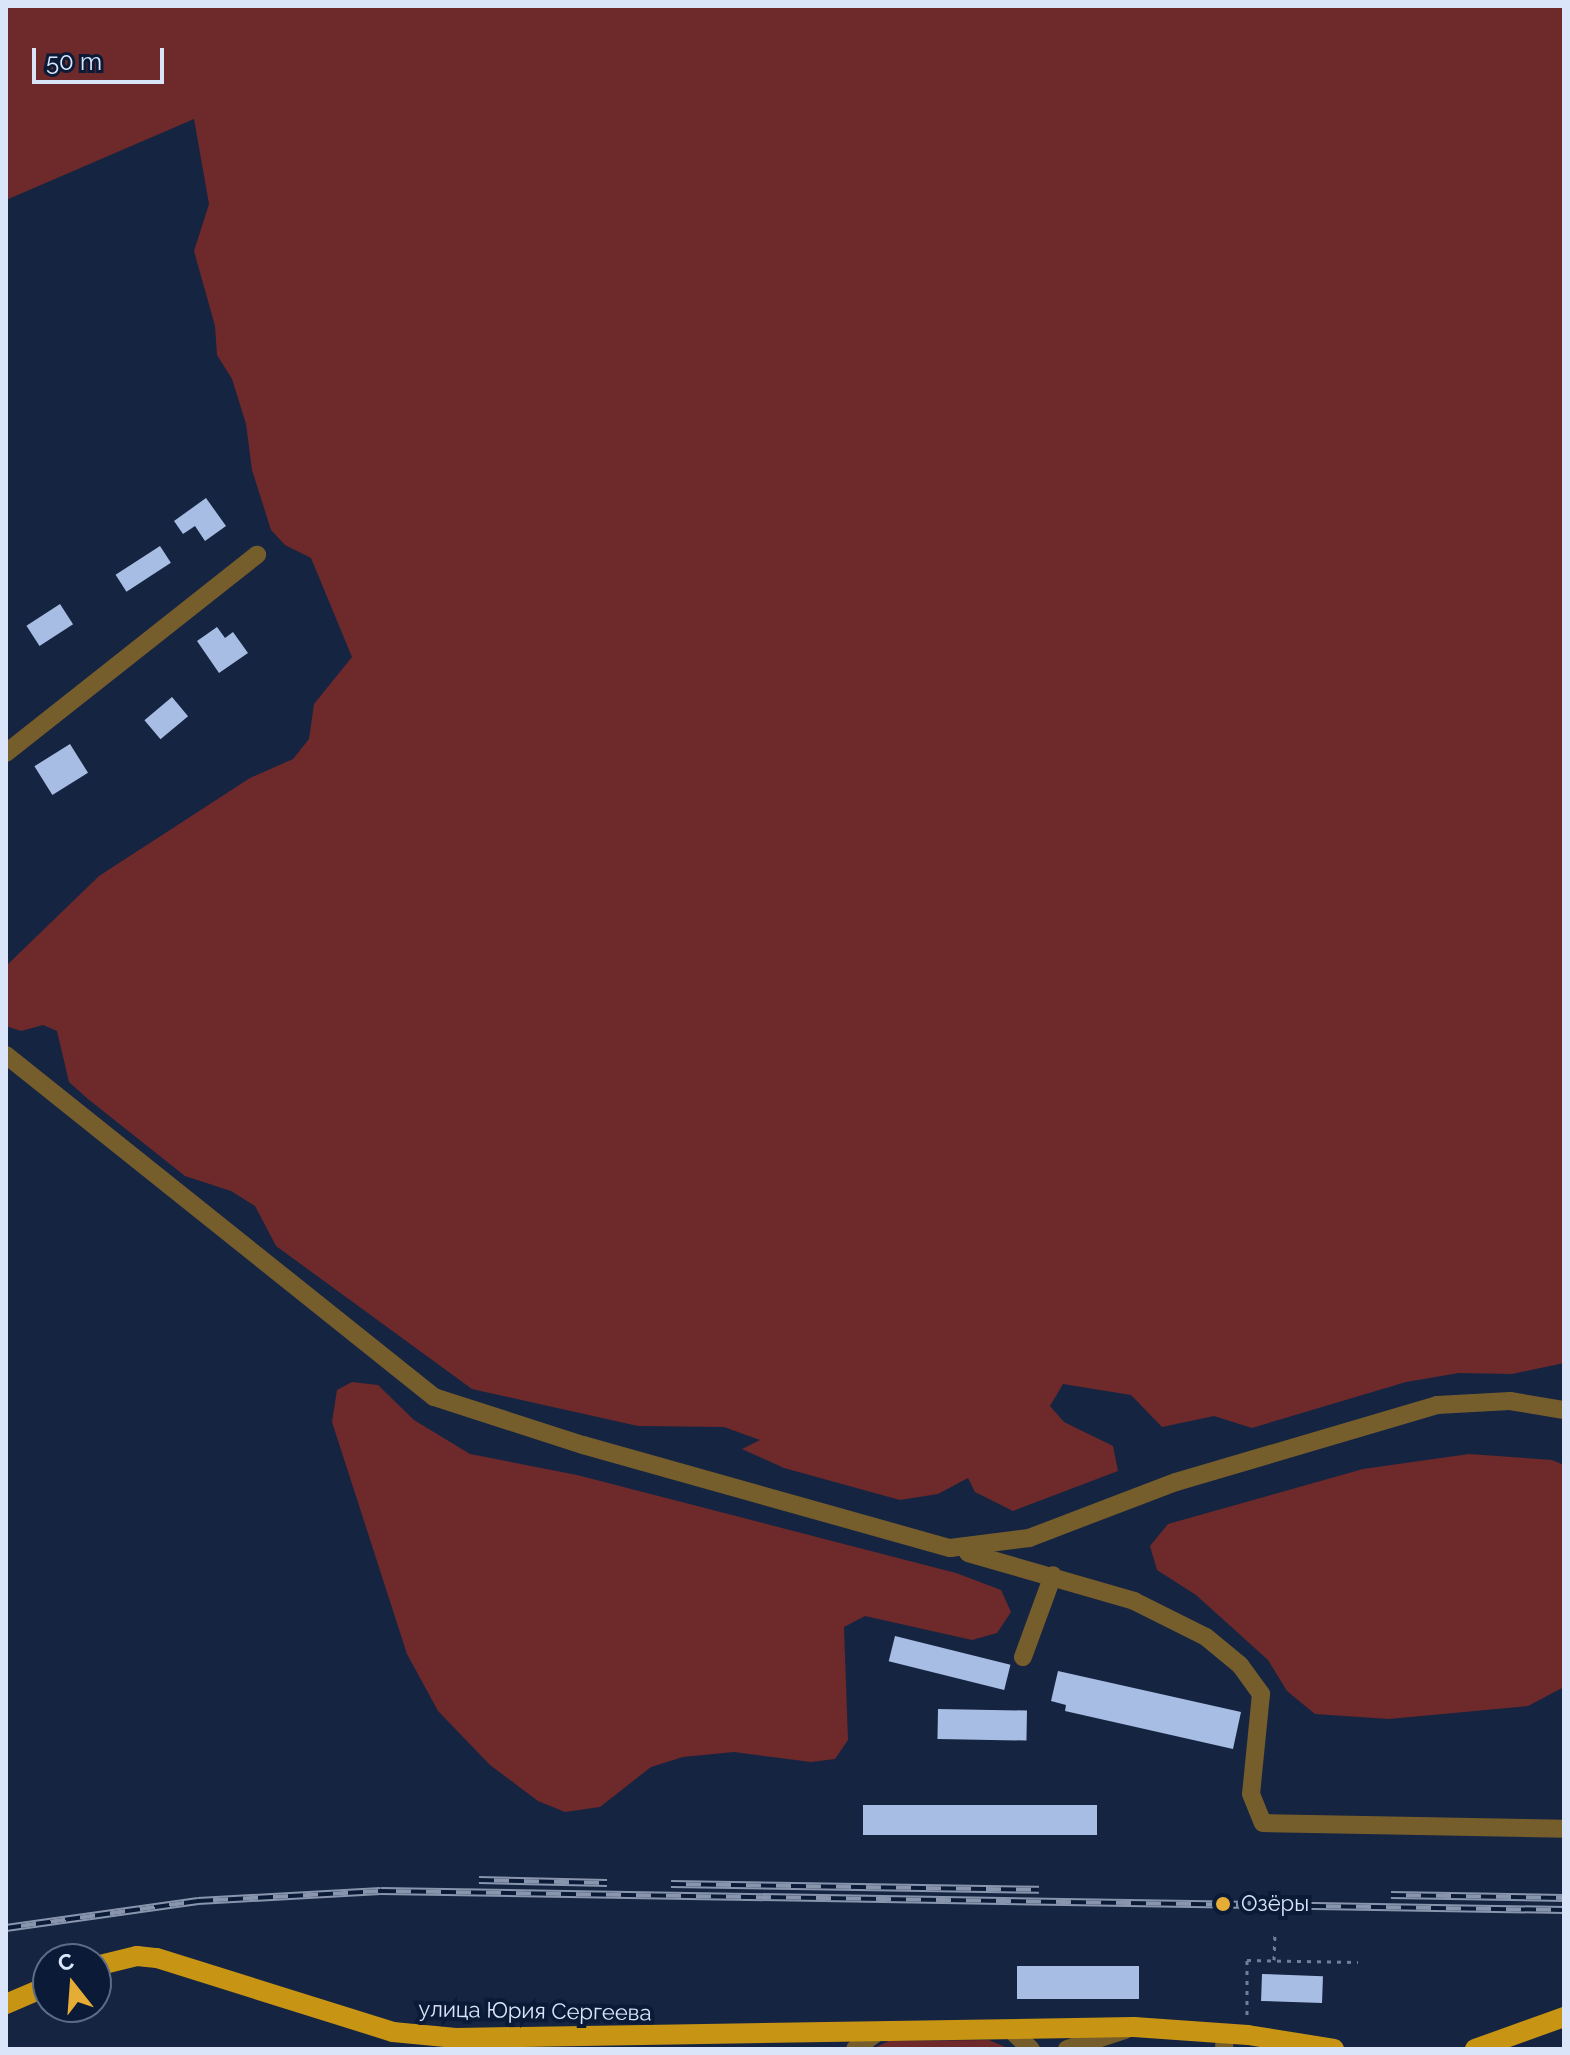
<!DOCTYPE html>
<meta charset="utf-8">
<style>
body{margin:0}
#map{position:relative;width:1570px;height:2055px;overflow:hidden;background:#152441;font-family:Raleway,sans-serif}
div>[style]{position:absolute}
.green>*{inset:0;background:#6e292a}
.building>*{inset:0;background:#a8bde3;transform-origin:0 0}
.path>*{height:3px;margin-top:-1.5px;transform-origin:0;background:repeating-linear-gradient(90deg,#717e97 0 4px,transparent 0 10px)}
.minor>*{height:18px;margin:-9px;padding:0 9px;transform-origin:9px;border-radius:9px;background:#765d2c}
.major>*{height:20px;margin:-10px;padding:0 10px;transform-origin:10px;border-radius:10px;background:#c89414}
.rail>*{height:8px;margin-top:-4px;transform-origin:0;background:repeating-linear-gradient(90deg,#0b1a37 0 15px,#8995ad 0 30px);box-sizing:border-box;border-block:2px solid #8995ad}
.dots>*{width:22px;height:22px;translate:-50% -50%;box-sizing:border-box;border:4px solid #0b1a37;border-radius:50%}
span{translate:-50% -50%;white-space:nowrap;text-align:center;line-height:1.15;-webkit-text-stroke:8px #0b1a37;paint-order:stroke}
.poi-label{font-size:22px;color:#dae5f9}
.left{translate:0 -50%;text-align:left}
.street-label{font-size:22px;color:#dae5f9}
.frame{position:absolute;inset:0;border:8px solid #dae5f9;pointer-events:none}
.north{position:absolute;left:32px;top:1943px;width:80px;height:80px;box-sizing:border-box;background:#0b1a37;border:2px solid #5e6b85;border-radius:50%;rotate:343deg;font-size:22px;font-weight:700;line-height:32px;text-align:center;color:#dae5f9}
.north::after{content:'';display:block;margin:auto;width:28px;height:36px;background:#e5ad35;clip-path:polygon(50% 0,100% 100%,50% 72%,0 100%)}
.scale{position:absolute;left:32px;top:48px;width:132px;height:36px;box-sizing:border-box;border:4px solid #dae5f9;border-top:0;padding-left:10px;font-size:24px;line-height:28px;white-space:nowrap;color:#dae5f9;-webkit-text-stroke:6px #0b1a37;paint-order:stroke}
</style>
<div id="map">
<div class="green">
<i style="clip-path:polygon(6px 6px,1564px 6px,1564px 1363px,1512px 1374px,1459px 1373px,1406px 1382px,1252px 1428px,1214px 1416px,1162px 1427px,1131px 1395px,1063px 1384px,1050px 1406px,1064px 1422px,1113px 1446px,1118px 1471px,1013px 1511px,975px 1492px,968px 1478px,938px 1494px,900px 1500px,784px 1468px,742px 1449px,760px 1440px,724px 1427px,638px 1426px,472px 1389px,276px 1246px,255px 1206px,231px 1191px,185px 1176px,88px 1099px,69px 1082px,57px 1031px,43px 1025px,21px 1031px,6px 1026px,6px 966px,99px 876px,250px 778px,293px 759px,309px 739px,314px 704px,352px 657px,311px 558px,285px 545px,271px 530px,252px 470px,246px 424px,232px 379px,217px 355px,215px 326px,194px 251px,209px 204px,194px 119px,6px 200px)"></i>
<i style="clip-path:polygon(352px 1382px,378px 1385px,414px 1420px,470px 1454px,577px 1475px,956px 1573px,1001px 1590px,1011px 1612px,997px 1633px,972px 1640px,865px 1616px,844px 1627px,848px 1740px,835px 1759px,811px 1762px,734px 1752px,683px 1757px,651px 1767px,600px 1807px,565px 1812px,538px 1801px,490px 1765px,438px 1711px,407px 1654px,332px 1422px,337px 1390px)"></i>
<i style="clip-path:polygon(1469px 1454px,1552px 1460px,1564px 1465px,1564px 1687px,1528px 1706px,1389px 1719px,1315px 1714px,1287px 1691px,1268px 1660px,1196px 1595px,1157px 1570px,1150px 1546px,1168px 1524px,1363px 1469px)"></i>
<i style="clip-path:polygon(989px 2040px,1010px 2049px,872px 2049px,889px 2041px)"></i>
</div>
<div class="building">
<i style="clip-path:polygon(206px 498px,226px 526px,205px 541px,195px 526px,183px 534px,174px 521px)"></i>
<i style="left:160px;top:546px;width:20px;height:53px;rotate:57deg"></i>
<i style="left:60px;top:604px;width:24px;height:40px;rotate:57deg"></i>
<i style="clip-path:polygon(217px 627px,225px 638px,233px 632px,248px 653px,219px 673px,197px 641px)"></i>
<i style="left:172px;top:697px;width:25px;height:36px;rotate:50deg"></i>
<i style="left:70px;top:744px;width:34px;height:42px;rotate:58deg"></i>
<i style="left:895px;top:1636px;width:119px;height:26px;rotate:14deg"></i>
<i style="clip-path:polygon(1058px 1671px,1241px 1712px,1233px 1749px,1065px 1711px,1066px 1705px,1051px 1701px)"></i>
<i style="left:938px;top:1709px;width:89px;height:30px;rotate:1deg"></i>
<i style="left:863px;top:1805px;width:234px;height:30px"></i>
<i style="left:1017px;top:1966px;width:122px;height:33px"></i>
<i style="left:1262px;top:1974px;width:61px;height:27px;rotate:2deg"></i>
</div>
<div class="path">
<i style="left:1274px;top:1960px;width:27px;rotate:-88deg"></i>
<i style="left:1247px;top:2015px;width:55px;rotate:-90deg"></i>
<i style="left:1247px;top:1960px;width:111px;rotate:1deg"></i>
</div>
<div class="minor">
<i style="left:6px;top:753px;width:320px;rotate:-38.3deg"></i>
<i style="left:6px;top:1055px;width:548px;rotate:38.63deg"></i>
<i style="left:434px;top:1397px;width:157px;rotate:17.9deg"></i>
<i style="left:583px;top:1445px;width:381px;rotate:15.7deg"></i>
<i style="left:950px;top:1548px;width:80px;rotate:-7.2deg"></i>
<i style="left:1029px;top:1538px;width:157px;rotate:-20.9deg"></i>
<i style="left:1176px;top:1482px;width:272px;rotate:-16.4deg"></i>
<i style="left:1437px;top:1405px;width:73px;rotate:-3.1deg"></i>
<i style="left:1510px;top:1401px;width:55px;rotate:9.5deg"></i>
<i style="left:968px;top:1553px;width:173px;rotate:16.1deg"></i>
<i style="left:1134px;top:1601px;width:80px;rotate:26.6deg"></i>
<i style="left:1206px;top:1637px;width:44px;rotate:39.5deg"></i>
<i style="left:1240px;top:1665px;width:36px;rotate:54deg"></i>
<i style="left:1261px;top:1694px;width:100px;rotate:95.7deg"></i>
<i style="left:1251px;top:1794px;width:31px;rotate:68deg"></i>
<i style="left:1263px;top:1823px;width:301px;rotate:1.1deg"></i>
<i style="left:1023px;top:1657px;width:87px;rotate:-69.9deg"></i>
<i style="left:1010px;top:2029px;width:29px;rotate:44deg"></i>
<i style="left:855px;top:2049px;width:30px;rotate:-37deg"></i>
<i style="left:1067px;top:2049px;width:61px;rotate:-18.1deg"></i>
<i style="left:1224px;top:2049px;width:16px;rotate:-86deg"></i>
</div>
<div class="major">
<i style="left:96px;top:1966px;width:42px;rotate:-13.7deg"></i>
<i style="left:137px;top:1956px;width:20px;rotate:6deg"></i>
<i style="left:157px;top:1958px;width:247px;rotate:17.4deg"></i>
<i style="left:393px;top:2032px;width:63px;rotate:5.4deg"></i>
<i style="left:456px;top:2038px;width:678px;rotate:-0.93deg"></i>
<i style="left:1134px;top:2027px;width:114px;rotate:4deg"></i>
<i style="left:1248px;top:2035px;width:87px;rotate:9.2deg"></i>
<i style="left:6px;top:2004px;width:46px;rotate:-23.2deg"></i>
<i style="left:1475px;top:2049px;width:95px;rotate:-19.8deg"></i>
</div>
<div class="rail">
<i style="left:479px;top:1880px;width:128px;rotate:1.3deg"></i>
<i style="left:671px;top:1884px;width:368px;rotate:0.9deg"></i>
<i style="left:1391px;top:1895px;width:173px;rotate:1deg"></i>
<i style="left:6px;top:1928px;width:194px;rotate:-8deg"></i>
<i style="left:198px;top:1901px;width:183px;rotate:-3.1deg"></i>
<i style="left:381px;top:1891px;width:1183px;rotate:0.92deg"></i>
</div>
<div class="dots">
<i style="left:1223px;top:1904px;background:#e5ad35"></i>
</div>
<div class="poi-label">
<span class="left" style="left:1241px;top:1904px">Озёры</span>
</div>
<div class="street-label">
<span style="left:535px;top:2011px;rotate:1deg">улица Юрия Сергеева</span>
</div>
<div class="frame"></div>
<div class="north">С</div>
<div class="scale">50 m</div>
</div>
